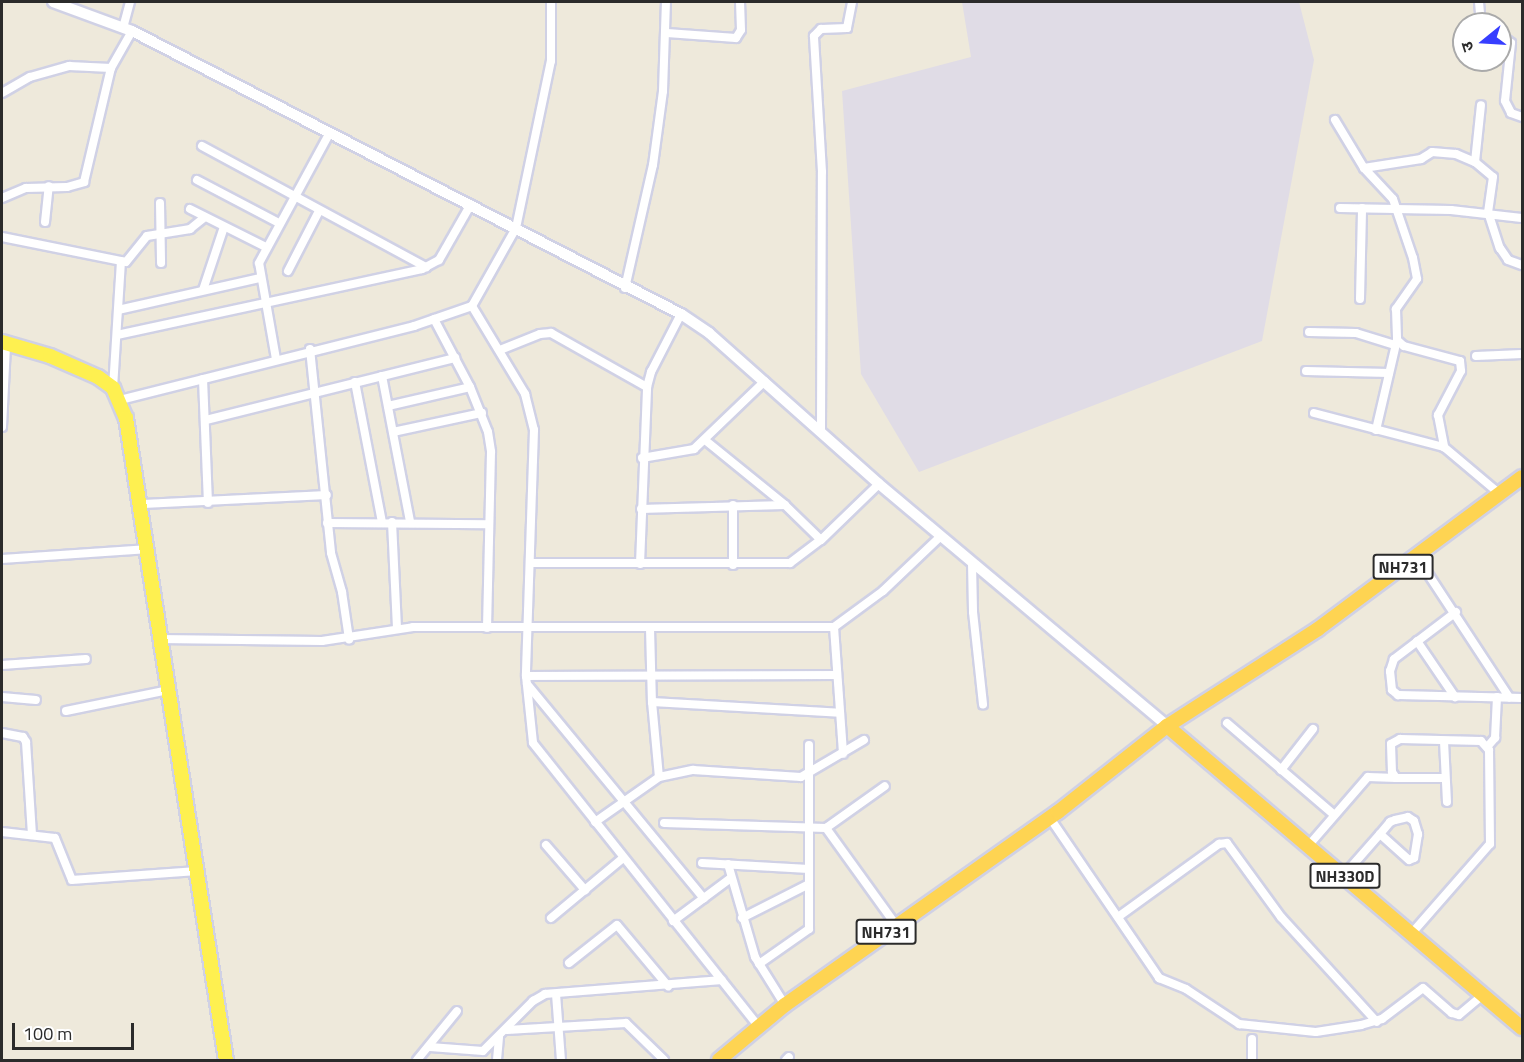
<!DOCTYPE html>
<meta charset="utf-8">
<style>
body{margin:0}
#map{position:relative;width:1524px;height:1062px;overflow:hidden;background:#eee9db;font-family:"Titillium Web","Noto Sans Devanagari",sans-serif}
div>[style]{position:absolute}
.industrial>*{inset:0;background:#e0dce6}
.roads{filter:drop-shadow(2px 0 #d0d1e5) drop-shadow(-2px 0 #d0d1e5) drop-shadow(0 2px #d0d1e5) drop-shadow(0 -2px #d0d1e5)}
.minor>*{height:8px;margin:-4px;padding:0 4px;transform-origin:4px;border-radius:4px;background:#fff}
.tertiary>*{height:10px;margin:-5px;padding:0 5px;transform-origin:5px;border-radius:5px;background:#fff}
.primary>*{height:14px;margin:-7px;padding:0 7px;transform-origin:7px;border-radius:7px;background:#fef050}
.trunk>*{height:14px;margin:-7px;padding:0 7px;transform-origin:7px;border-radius:7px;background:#fed452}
span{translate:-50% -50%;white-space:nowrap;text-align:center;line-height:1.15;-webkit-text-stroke:4.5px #fff;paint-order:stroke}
.shield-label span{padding:2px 4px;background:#fff;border:2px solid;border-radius:4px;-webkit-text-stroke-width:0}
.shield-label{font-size:16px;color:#2b2b2b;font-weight:700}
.frame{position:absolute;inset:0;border:3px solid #2b2b2b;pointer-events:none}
.north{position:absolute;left:1452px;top:12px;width:60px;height:60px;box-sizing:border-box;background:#fff;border:2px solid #aaa;border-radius:50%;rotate:252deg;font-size:16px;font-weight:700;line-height:24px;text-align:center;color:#2b2b2b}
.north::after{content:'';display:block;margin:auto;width:21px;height:27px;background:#373eff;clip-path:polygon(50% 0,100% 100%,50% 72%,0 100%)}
.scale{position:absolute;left:12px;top:1023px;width:122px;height:27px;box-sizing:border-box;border:3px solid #2b2b2b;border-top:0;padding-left:8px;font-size:18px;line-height:21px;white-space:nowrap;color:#2b2b2b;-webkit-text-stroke:4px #fff;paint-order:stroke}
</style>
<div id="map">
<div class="industrial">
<i style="clip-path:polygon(962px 2px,1299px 2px,1314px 60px,1262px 341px,919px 472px,861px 374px,842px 91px,971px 57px)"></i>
</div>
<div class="roads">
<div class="minor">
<i style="left:1479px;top:2px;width:22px;rotate:85deg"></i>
<i style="left:123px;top:28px;width:27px;rotate:-75deg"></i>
<i style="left:667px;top:33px;width:69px;rotate:4.1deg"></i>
<i style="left:736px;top:38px;width:9px;rotate:-58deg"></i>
<i style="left:741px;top:30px;width:28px;rotate:-92deg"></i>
<i style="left:1500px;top:34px;width:14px;rotate:39deg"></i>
<i style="left:1511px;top:43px;width:58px;rotate:95.9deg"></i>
<i style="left:1505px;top:101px;width:13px;rotate:63deg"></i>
<i style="left:1511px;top:113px;width:12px;rotate:20deg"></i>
<i style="left:2px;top:93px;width:32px;rotate:-30deg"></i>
<i style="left:30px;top:77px;width:41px;rotate:-15.8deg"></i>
<i style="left:69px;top:66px;width:42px;rotate:2.7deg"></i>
<i style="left:1335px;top:120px;width:56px;rotate:58.9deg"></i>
<i style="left:1364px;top:168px;width:42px;rotate:46.9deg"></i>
<i style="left:1393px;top:199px;width:62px;rotate:71.3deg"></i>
<i style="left:1413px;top:258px;width:21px;rotate:79deg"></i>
<i style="left:1417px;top:279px;width:37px;rotate:125deg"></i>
<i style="left:1396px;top:309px;width:31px;rotate:88deg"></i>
<i style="left:1397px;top:340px;width:9px;rotate:41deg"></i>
<i style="left:1404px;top:346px;width:58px;rotate:15deg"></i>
<i style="left:1460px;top:361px;width:10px;rotate:84deg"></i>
<i style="left:1461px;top:371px;width:50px;rotate:117.6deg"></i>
<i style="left:1438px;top:415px;width:33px;rotate:79deg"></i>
<i style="left:1444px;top:447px;width:75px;rotate:40.1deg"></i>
<i style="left:202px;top:146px;width:255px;rotate:28.4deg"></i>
<i style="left:1475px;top:162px;width:57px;rotate:-84deg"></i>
<i style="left:1364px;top:168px;width:58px;rotate:-9deg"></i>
<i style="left:1421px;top:159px;width:13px;rotate:-32deg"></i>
<i style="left:1432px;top:152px;width:24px;rotate:5deg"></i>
<i style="left:1456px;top:154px;width:21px;rotate:23deg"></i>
<i style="left:1475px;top:162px;width:23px;rotate:40deg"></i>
<i style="left:1493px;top:177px;width:35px;rotate:98deg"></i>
<i style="left:1488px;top:212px;width:38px;rotate:72deg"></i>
<i style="left:1500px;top:248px;width:14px;rotate:56deg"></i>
<i style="left:1508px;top:260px;width:15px;rotate:20deg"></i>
<i style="left:197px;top:180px;width:93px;rotate:27.7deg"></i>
<i style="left:2px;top:198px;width:26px;rotate:-23deg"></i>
<i style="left:26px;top:188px;width:41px;rotate:-1.4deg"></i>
<i style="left:67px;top:187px;width:18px;rotate:-16deg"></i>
<i style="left:84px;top:182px;width:117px;rotate:-76.7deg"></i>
<i style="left:111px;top:68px;width:43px;rotate:-60.4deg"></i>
<i style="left:160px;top:203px;width:60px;rotate:89deg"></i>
<i style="left:1340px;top:208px;width:111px;rotate:1deg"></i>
<i style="left:1451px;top:210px;width:71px;rotate:6.4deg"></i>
<i style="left:190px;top:209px;width:85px;rotate:26.6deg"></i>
<i style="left:45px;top:222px;width:36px;rotate:-84deg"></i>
<i style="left:2px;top:237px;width:126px;rotate:11.4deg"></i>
<i style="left:126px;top:262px;width:33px;rotate:-51deg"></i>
<i style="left:147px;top:236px;width:44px;rotate:-9.2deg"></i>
<i style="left:190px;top:229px;width:19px;rotate:-39deg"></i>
<i style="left:288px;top:271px;width:68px;rotate:-62.7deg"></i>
<i style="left:625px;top:288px;width:126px;rotate:-77.2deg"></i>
<i style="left:653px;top:165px;width:75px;rotate:-82.3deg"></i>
<i style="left:663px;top:91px;width:89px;rotate:-88.1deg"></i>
<i style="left:203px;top:290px;width:66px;rotate:-71.6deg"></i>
<i style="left:1360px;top:299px;width:91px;rotate:-88.7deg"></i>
<i style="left:472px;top:306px;width:103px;rotate:58.9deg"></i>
<i style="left:525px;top:394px;width:37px;rotate:76deg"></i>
<i style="left:534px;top:430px;width:246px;rotate:91.9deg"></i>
<i style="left:526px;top:676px;width:67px;rotate:84deg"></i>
<i style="left:533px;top:743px;width:363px;rotate:51.5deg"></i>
<i style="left:118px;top:310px;width:146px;rotate:-12.7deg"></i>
<i style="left:434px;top:319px;width:77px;rotate:62.1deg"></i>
<i style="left:470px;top:387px;width:48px;rotate:68.2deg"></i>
<i style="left:488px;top:432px;width:20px;rotate:81deg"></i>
<i style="left:491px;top:452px;width:176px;rotate:91.3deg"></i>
<i style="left:1309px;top:332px;width:47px;rotate:1.2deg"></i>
<i style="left:1356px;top:333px;width:41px;rotate:17.1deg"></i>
<i style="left:117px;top:335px;width:312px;rotate:-12.2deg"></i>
<i style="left:422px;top:269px;width:19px;rotate:-28deg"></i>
<i style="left:439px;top:260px;width:64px;rotate:-60.3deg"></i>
<i style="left:310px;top:349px;width:205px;rotate:84.1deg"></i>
<i style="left:331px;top:553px;width:41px;rotate:74.2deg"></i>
<i style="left:342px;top:592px;width:48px;rotate:81.5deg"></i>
<i style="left:500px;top:350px;width:43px;rotate:-21.8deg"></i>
<i style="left:540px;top:334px;width:11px;rotate:-5deg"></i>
<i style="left:551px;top:333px;width:110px;rotate:29.4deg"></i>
<i style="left:1476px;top:356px;width:46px;rotate:-2.5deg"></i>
<i style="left:276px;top:359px;width:97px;rotate:-100deg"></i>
<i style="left:259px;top:263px;width:147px;rotate:-61.5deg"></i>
<i style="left:1306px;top:371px;width:83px;rotate:1.4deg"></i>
<i style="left:382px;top:376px;width:148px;rotate:79.1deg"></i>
<i style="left:203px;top:379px;width:124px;rotate:87.7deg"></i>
<i style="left:355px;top:382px;width:143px;rotate:79.1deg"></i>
<i style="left:113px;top:388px;width:127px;rotate:-86.4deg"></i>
<i style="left:120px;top:400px;width:303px;rotate:-14.1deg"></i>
<i style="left:414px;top:326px;width:61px;rotate:-19deg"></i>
<i style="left:472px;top:306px;width:90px;rotate:-60.6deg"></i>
<i style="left:516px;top:228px;width:171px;rotate:-78.2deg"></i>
<i style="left:551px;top:61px;width:59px;rotate:-90deg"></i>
<i style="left:388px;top:406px;width:84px;rotate:-13deg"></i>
<i style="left:1314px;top:413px;width:134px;rotate:14.7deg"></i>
<i style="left:206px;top:420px;width:257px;rotate:-14deg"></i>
<i style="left:2px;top:427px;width:83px;rotate:-87.2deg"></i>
<i style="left:821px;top:430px;width:258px;rotate:-89.8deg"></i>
<i style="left:822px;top:172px;width:136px;rotate:-93.4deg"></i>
<i style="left:814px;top:36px;width:10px;rotate:-45deg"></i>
<i style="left:821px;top:29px;width:26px;rotate:-2deg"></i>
<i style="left:847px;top:28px;width:26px;rotate:-79deg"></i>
<i style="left:1376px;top:430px;width:92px;rotate:-76.9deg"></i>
<i style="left:393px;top:432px;width:91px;rotate:-12.1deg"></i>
<i style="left:705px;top:440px;width:103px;rotate:39.1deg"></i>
<i style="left:785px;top:505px;width:50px;rotate:44.2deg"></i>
<i style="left:642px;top:458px;width:53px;rotate:-9.8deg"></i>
<i style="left:694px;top:449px;width:98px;rotate:-43.8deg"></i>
<i style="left:143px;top:504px;width:184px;rotate:-2.8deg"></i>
<i style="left:641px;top:509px;width:144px;rotate:-1.6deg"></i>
<i style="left:392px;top:522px;width:106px;rotate:87.3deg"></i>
<i style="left:327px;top:523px;width:162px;rotate:0.4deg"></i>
<i style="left:1417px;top:557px;width:168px;rotate:56.7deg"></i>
<i style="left:2px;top:559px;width:147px;rotate:-3.9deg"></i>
<i style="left:532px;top:563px;width:258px"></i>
<i style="left:790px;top:563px;width:39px;rotate:-37deg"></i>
<i style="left:821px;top:540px;width:81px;rotate:-44deg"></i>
<i style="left:972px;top:563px;width:49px;rotate:88.8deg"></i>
<i style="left:973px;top:612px;width:93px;rotate:83.8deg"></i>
<i style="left:640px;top:564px;width:177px;rotate:-87.7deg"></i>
<i style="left:647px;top:387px;width:16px;rotate:-75deg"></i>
<i style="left:651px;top:372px;width:65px;rotate:-62.7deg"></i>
<i style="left:733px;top:565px;width:60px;rotate:-90deg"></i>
<i style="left:1456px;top:612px;width:78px;rotate:142.8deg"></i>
<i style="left:1394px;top:659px;width:13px;rotate:108deg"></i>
<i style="left:1390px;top:671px;width:19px;rotate:84deg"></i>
<i style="left:1392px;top:690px;width:8px;rotate:40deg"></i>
<i style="left:1398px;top:695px;width:124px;rotate:1.4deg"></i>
<i style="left:834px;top:627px;width:127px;rotate:85.9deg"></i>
<i style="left:650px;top:628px;width:74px;rotate:88.5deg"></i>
<i style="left:652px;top:702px;width:75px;rotate:84.7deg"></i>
<i style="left:159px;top:639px;width:163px;rotate:0.7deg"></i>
<i style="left:322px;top:641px;width:92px;rotate:-8.7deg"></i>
<i style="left:413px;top:627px;width:421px"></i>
<i style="left:834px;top:627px;width:61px;rotate:-36.3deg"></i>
<i style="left:883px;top:591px;width:80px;rotate:-43.5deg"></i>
<i style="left:1417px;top:641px;width:68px;rotate:55.8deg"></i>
<i style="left:2px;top:665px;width:84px;rotate:-4.1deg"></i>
<i style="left:526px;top:676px;width:310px;rotate:-0.2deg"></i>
<i style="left:527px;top:684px;width:278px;rotate:50.5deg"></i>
<i style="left:2px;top:697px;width:34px;rotate:5deg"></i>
<i style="left:652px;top:702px;width:188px;rotate:3.3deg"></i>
<i style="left:66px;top:711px;width:104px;rotate:-11.6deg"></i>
<i style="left:1227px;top:723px;width:140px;rotate:40.6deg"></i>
<i style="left:2px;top:733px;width:21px;rotate:11deg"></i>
<i style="left:23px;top:737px;width:6px;rotate:59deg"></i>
<i style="left:26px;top:742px;width:93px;rotate:86.3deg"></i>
<i style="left:1444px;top:741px;width:61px;rotate:87.2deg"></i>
<i style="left:1488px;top:746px;width:11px;rotate:-49deg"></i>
<i style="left:1495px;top:738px;width:41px;rotate:-87.2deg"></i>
<i style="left:1281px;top:770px;width:52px;rotate:-52deg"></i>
<i style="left:1050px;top:818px;width:194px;rotate:55.7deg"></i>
<i style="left:1159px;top:978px;width:29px;rotate:22deg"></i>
<i style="left:1186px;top:989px;width:64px;rotate:33.4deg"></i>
<i style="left:1239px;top:1024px;width:77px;rotate:5.9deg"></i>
<i style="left:1316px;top:1032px;width:46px;rotate:-8.8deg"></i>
<i style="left:1361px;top:1025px;width:22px;rotate:-16deg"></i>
<i style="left:1382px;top:1019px;width:51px;rotate:-37.1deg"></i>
<i style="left:1423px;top:988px;width:38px;rotate:41deg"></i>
<i style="left:1452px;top:1013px;width:7px;rotate:16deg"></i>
<i style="left:1459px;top:1015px;width:33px;rotate:-40deg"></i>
<i style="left:595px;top:822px;width:78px;rotate:-35.1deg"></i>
<i style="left:659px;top:777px;width:35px;rotate:-12deg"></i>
<i style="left:693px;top:770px;width:108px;rotate:3.7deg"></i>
<i style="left:801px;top:777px;width:73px;rotate:-30.4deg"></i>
<i style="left:664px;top:823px;width:162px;rotate:1.8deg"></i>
<i style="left:826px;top:828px;width:72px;rotate:-35.4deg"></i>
<i style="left:826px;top:828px;width:120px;rotate:54.2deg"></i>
<i style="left:2px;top:832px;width:53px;rotate:6.5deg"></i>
<i style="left:55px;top:838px;width:45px;rotate:68deg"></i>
<i style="left:72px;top:880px;width:125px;rotate:-4.1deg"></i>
<i style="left:546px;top:845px;width:60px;rotate:49.1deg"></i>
<i style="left:1309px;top:845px;width:90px;rotate:-49.1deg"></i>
<i style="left:1368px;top:777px;width:28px;rotate:2deg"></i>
<i style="left:702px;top:863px;width:107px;rotate:3.2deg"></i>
<i style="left:728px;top:864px;width:97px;rotate:73.8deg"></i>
<i style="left:755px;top:957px;width:57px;rotate:58deg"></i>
<i style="left:1344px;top:875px;width:55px;rotate:-48.7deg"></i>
<i style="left:1380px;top:834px;width:16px;rotate:-50deg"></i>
<i style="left:1390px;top:822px;width:5px;rotate:-22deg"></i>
<i style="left:1395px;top:820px;width:13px;rotate:-13deg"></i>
<i style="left:1408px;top:817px;width:7px;rotate:34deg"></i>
<i style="left:1414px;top:821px;width:14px;rotate:73deg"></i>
<i style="left:1418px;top:834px;width:24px;rotate:99deg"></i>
<i style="left:1414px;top:858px;width:5px;rotate:158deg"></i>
<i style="left:1409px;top:860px;width:39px;rotate:-138deg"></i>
<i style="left:1118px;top:917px;width:125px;rotate:-35.9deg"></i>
<i style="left:1219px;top:844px;width:8px;rotate:-7deg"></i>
<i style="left:1227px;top:843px;width:92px;rotate:53.9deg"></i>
<i style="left:1281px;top:917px;width:142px;rotate:47.6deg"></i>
<i style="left:551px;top:918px;width:94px;rotate:-39.8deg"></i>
<i style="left:742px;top:918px;width:75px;rotate:-26.9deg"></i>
<i style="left:673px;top:921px;width:72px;rotate:-36.6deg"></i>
<i style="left:1412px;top:933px;width:118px;rotate:-48.8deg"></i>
<i style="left:1490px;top:844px;width:94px;rotate:-90.6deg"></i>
<i style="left:1489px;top:750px;width:12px;rotate:-132deg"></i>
<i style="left:1481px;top:741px;width:81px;rotate:-178.6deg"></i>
<i style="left:1400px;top:739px;width:10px;rotate:151deg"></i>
<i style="left:1391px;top:744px;width:28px;rotate:88deg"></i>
<i style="left:1392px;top:772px;width:7px;rotate:56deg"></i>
<i style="left:1396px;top:778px;width:49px"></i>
<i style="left:569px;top:963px;width:61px;rotate:-38.4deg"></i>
<i style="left:617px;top:925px;width:80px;rotate:50.1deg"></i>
<i style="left:759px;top:964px;width:61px;rotate:-35deg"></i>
<i style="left:809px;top:929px;width:184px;rotate:-90deg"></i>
<i style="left:556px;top:994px;width:66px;rotate:85.7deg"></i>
<i style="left:507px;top:1030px;width:119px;rotate:-3.4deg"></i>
<i style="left:626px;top:1023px;width:53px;rotate:44.2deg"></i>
<i style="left:1252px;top:1039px;width:21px;rotate:90deg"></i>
<i style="left:430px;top:1047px;width:53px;rotate:4.3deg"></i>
<i style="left:483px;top:1051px;width:71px;rotate:-45deg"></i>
<i style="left:533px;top:1001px;width:14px;rotate:-30deg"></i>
<i style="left:545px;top:994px;width:177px;rotate:-4.5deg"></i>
<i style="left:417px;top:1060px;width:63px;rotate:-50.8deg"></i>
<i style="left:497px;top:1060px;width:23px;rotate:-85deg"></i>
<i style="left:786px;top:1060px;width:4px;rotate:-45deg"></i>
</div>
<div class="tertiary">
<i style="left:53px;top:2px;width:84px;rotate:20.2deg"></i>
<i style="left:132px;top:31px;width:618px;rotate:27.27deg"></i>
<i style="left:681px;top:314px;width:34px;rotate:34deg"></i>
<i style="left:709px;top:333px;width:227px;rotate:41.6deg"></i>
<i style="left:879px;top:484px;width:376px;rotate:40deg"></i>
</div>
<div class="primary">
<i style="left:2px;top:342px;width:50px;rotate:16.3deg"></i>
<i style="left:50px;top:356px;width:52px;rotate:23.6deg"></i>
<i style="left:98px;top:377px;width:19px;rotate:36deg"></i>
<i style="left:113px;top:388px;width:33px;rotate:67deg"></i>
<i style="left:126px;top:418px;width:650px;rotate:81.15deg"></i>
</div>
<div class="trunk">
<i style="left:1167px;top:726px;width:466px;rotate:40.4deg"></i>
<i style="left:719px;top:1060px;width:86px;rotate:-39.8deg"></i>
<i style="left:785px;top:1005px;width:334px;rotate:-35.3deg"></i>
<i style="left:1058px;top:812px;width:139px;rotate:-38.3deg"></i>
<i style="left:1167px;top:726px;width:179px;rotate:-32.7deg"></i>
<i style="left:1318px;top:629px;width:254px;rotate:-36.7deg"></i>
</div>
</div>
<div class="shield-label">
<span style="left:1403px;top:567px">NH731</span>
<span style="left:1345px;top:876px">NH330D</span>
<span style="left:886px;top:932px">NH731</span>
</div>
<div class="frame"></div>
<div class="north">उ</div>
<div class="scale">100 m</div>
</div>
